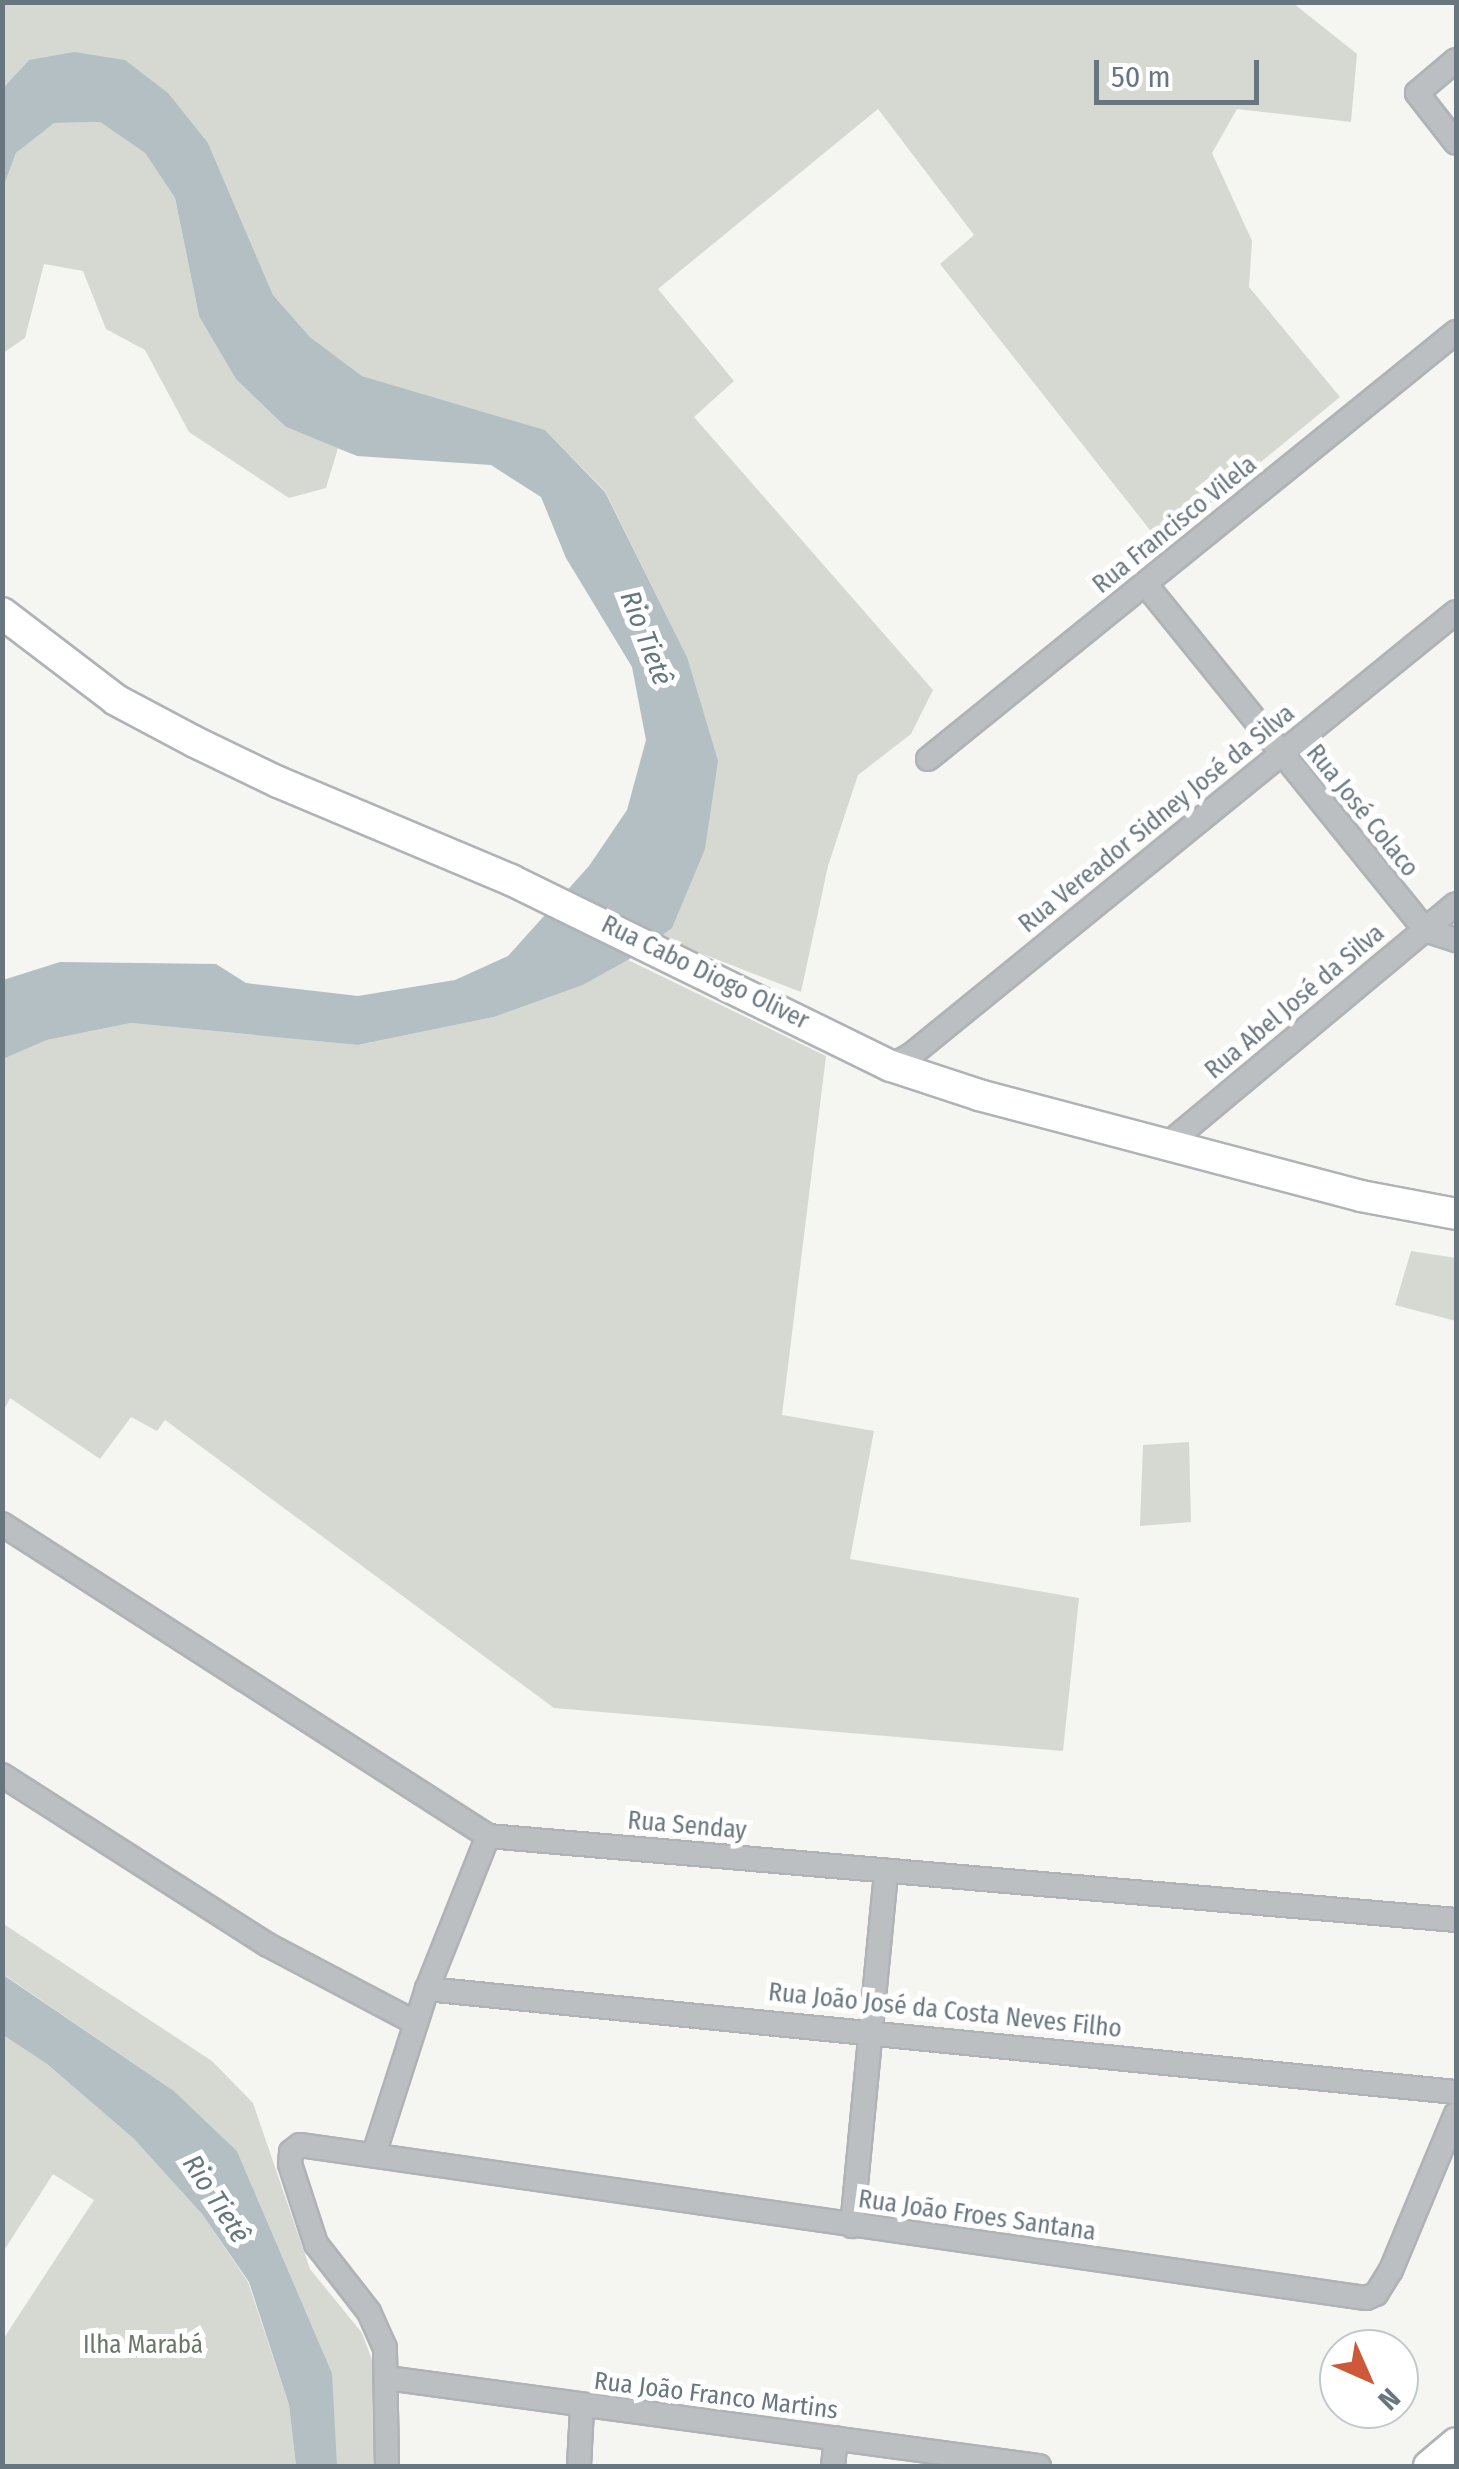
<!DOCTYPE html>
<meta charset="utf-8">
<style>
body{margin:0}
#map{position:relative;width:1459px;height:2469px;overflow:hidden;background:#f5f5f2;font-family:"Fira Sans Condensed",sans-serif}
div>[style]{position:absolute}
.green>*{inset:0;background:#d5d9d2}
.water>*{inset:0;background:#b3bfc2}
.roads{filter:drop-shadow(2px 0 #afb3b6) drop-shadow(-2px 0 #afb3b6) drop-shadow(0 2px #afb3b6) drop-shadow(0 -2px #afb3b6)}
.minor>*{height:22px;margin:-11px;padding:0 11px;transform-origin:11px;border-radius:11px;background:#bbbfc2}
.major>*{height:30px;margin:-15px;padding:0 15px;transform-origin:15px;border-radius:15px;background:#fff}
span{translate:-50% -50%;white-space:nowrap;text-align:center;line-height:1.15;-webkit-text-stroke:10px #fff;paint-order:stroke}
.street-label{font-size:25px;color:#68767f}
.park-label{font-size:25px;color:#6a7766}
.water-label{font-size:28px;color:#63777c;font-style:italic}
.frame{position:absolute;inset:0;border:5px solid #68767f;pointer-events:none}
.north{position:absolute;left:1319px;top:2329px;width:100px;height:100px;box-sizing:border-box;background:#fff;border:2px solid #c3c8cc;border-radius:50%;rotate:135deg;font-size:28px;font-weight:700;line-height:40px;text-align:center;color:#68767f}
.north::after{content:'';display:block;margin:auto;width:35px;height:45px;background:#cd583a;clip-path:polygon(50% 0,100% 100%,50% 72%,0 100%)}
.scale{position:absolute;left:1094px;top:60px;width:165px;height:45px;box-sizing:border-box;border:5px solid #68767f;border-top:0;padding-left:12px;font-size:30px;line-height:35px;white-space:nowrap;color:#68767f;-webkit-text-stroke:8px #fff;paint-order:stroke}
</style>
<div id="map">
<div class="green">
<i style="clip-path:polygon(3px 3px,1293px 3px,1357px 54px,1351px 122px,1237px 109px,1212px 153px,1252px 241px,1249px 287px,1340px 397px,1161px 544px,940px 264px,974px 235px,878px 109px,658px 289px,734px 381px,694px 417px,933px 690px,911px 734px,858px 775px,828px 866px,801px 992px,659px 937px,687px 657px,605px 491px,545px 430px,362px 376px,310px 337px,273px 295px,208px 143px,29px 60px,3px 88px)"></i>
<i style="clip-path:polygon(100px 122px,145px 153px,175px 198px,199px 316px,286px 427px,338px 448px,326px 488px,289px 498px,189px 432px,145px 350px,106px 329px,83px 271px,44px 264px,25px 338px,3px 353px,3px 188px,16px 153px,53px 123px)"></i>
<i style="clip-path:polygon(628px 960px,826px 1056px,782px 1415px,874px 1431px,850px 1559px,1079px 1598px,1063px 1751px,554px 1708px,165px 1420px,157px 1431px,131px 1417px,100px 1459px,10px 1398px,3px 1412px,3px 1059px,47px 1040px,131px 1023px,359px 1045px,494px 1017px,583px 985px)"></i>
<i style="clip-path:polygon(1411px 1251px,1456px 1258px,1456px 1321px,1395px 1305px)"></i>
<i style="clip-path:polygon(1189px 1442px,1191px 1522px,1140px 1526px,1143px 1445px)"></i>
<i style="clip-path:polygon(2px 1923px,212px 2061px,253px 2103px,310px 2269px,362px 2333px,372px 2360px,382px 2389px,380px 2466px,331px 2466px,332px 2373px,237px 2151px,174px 2091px,3px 1974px)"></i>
<i style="clip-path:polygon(3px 2035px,47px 2064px,134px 2139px,202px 2214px,248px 2282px,289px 2405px,296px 2466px,3px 2466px,2px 2341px,94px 2200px,53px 2174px,3px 2252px)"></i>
</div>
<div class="water">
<i style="clip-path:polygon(74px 52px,125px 60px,168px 93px,208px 143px,273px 295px,310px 337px,362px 376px,545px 430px,605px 492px,687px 657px,718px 761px,705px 849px,672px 928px,628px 960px,583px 985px,494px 1017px,358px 1045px,131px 1023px,47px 1040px,3px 1059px,3px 980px,60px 962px,216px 964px,246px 983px,358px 996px,455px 980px,508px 956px,589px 866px,627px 810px,646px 740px,632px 667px,566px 558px,541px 497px,491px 465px,357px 456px,286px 427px,236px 379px,199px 316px,175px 198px,145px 153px,100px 122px,54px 123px,16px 153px,3px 188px,3px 88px,29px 60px)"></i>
<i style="clip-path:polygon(2px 1974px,174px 2091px,237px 2151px,332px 2373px,337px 2466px,296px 2466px,289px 2405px,249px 2282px,202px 2214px,134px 2139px,47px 2064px,3px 2035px)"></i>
</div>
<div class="roads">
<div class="minor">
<i style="left:1456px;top:60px;width:51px;rotate:139.8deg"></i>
<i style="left:1417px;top:93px;width:63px;rotate:52deg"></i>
<i style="left:1146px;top:585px;width:444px;rotate:51deg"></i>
<i style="left:928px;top:759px;width:679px;rotate:-38.96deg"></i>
<i style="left:1425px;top:930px;width:33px;rotate:18deg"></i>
<i style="left:891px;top:1066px;width:23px;rotate:-29deg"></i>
<i style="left:911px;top:1055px;width:702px;rotate:-39.11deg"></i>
<i style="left:1169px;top:1143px;width:373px;rotate:-39.8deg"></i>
<i style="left:2px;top:1524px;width:578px;rotate:32.7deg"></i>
<i style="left:488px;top:1836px;width:972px;rotate:4.96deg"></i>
<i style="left:2px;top:1775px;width:316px;rotate:32.6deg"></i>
<i style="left:268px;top:1945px;width:167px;rotate:27.8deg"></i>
<i style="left:427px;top:1989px;width:1034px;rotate:5.72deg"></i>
<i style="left:374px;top:2154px;width:173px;rotate:-72.2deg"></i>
<i style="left:427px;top:1989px;width:165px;rotate:-68.3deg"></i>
<i style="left:852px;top:2226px;width:357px;rotate:-84.5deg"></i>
<i style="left:387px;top:2378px;width:658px;rotate:7.69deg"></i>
<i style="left:387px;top:2466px;width:118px;rotate:-91deg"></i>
<i style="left:385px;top:2348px;width:39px;rotate:-114deg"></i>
<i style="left:369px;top:2312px;width:86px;rotate:-127.9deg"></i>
<i style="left:316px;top:2244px;width:84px;rotate:-108deg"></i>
<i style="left:290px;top:2164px;width:12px;rotate:-85deg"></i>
<i style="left:291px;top:2152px;width:11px;rotate:-38deg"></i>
<i style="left:300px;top:2145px;width:1077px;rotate:8.17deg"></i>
<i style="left:1366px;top:2298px;width:11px;rotate:-22deg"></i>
<i style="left:1376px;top:2294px;width:28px;rotate:-58deg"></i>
<i style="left:1391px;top:2270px;width:169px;rotate:-67.4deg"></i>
<i style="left:579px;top:2466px;width:58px;rotate:-87deg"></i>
<i style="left:833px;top:2466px;width:28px;rotate:-84deg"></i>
</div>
<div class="major">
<i style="left:2px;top:613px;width:143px;rotate:37.3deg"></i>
<i style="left:116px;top:700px;width:89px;rotate:28deg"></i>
<i style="left:195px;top:742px;width:92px;rotate:25.7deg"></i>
<i style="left:278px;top:782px;width:253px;rotate:22.8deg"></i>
<i style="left:511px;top:880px;width:423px;rotate:26.1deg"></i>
<i style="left:891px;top:1066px;width:93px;rotate:18.2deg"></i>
<i style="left:979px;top:1095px;width:395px;rotate:14.8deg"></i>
<i style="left:1361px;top:1196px;width:97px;rotate:10.7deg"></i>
<i style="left:1429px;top:2466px;width:35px;rotate:-40deg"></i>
</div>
</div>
<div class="street-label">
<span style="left:1175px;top:525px;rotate:-39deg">Rua Francisco Vilela</span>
<span style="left:1362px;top:811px;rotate:51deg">Rua José Colaco</span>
<span style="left:1157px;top:819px;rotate:-39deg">Rua Vereador Sidney José da Silva</span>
<span style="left:705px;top:973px;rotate:26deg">Rua Cabo Diogo Oliver</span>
<span style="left:1295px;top:1002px;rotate:-40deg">Rua Abel José da Silva</span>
<span style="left:687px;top:1826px;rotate:5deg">Rua Senday</span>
<span style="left:945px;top:2011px;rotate:6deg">Rua João José da Costa Neves Filho</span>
<span style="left:977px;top:2216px;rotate:8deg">Rua João Froes Santana</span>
<span style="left:716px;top:2396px;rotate:7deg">Rua João Franco Martins</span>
</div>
<div class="park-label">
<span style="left:143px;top:2345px">Ilha Marabá</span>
</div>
<div class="water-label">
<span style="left:646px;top:638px;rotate:69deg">Rio Tietê</span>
<span style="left:216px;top:2199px;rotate:57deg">Rio Tietê</span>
</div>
<div class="frame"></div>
<div class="north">N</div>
<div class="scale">50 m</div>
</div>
